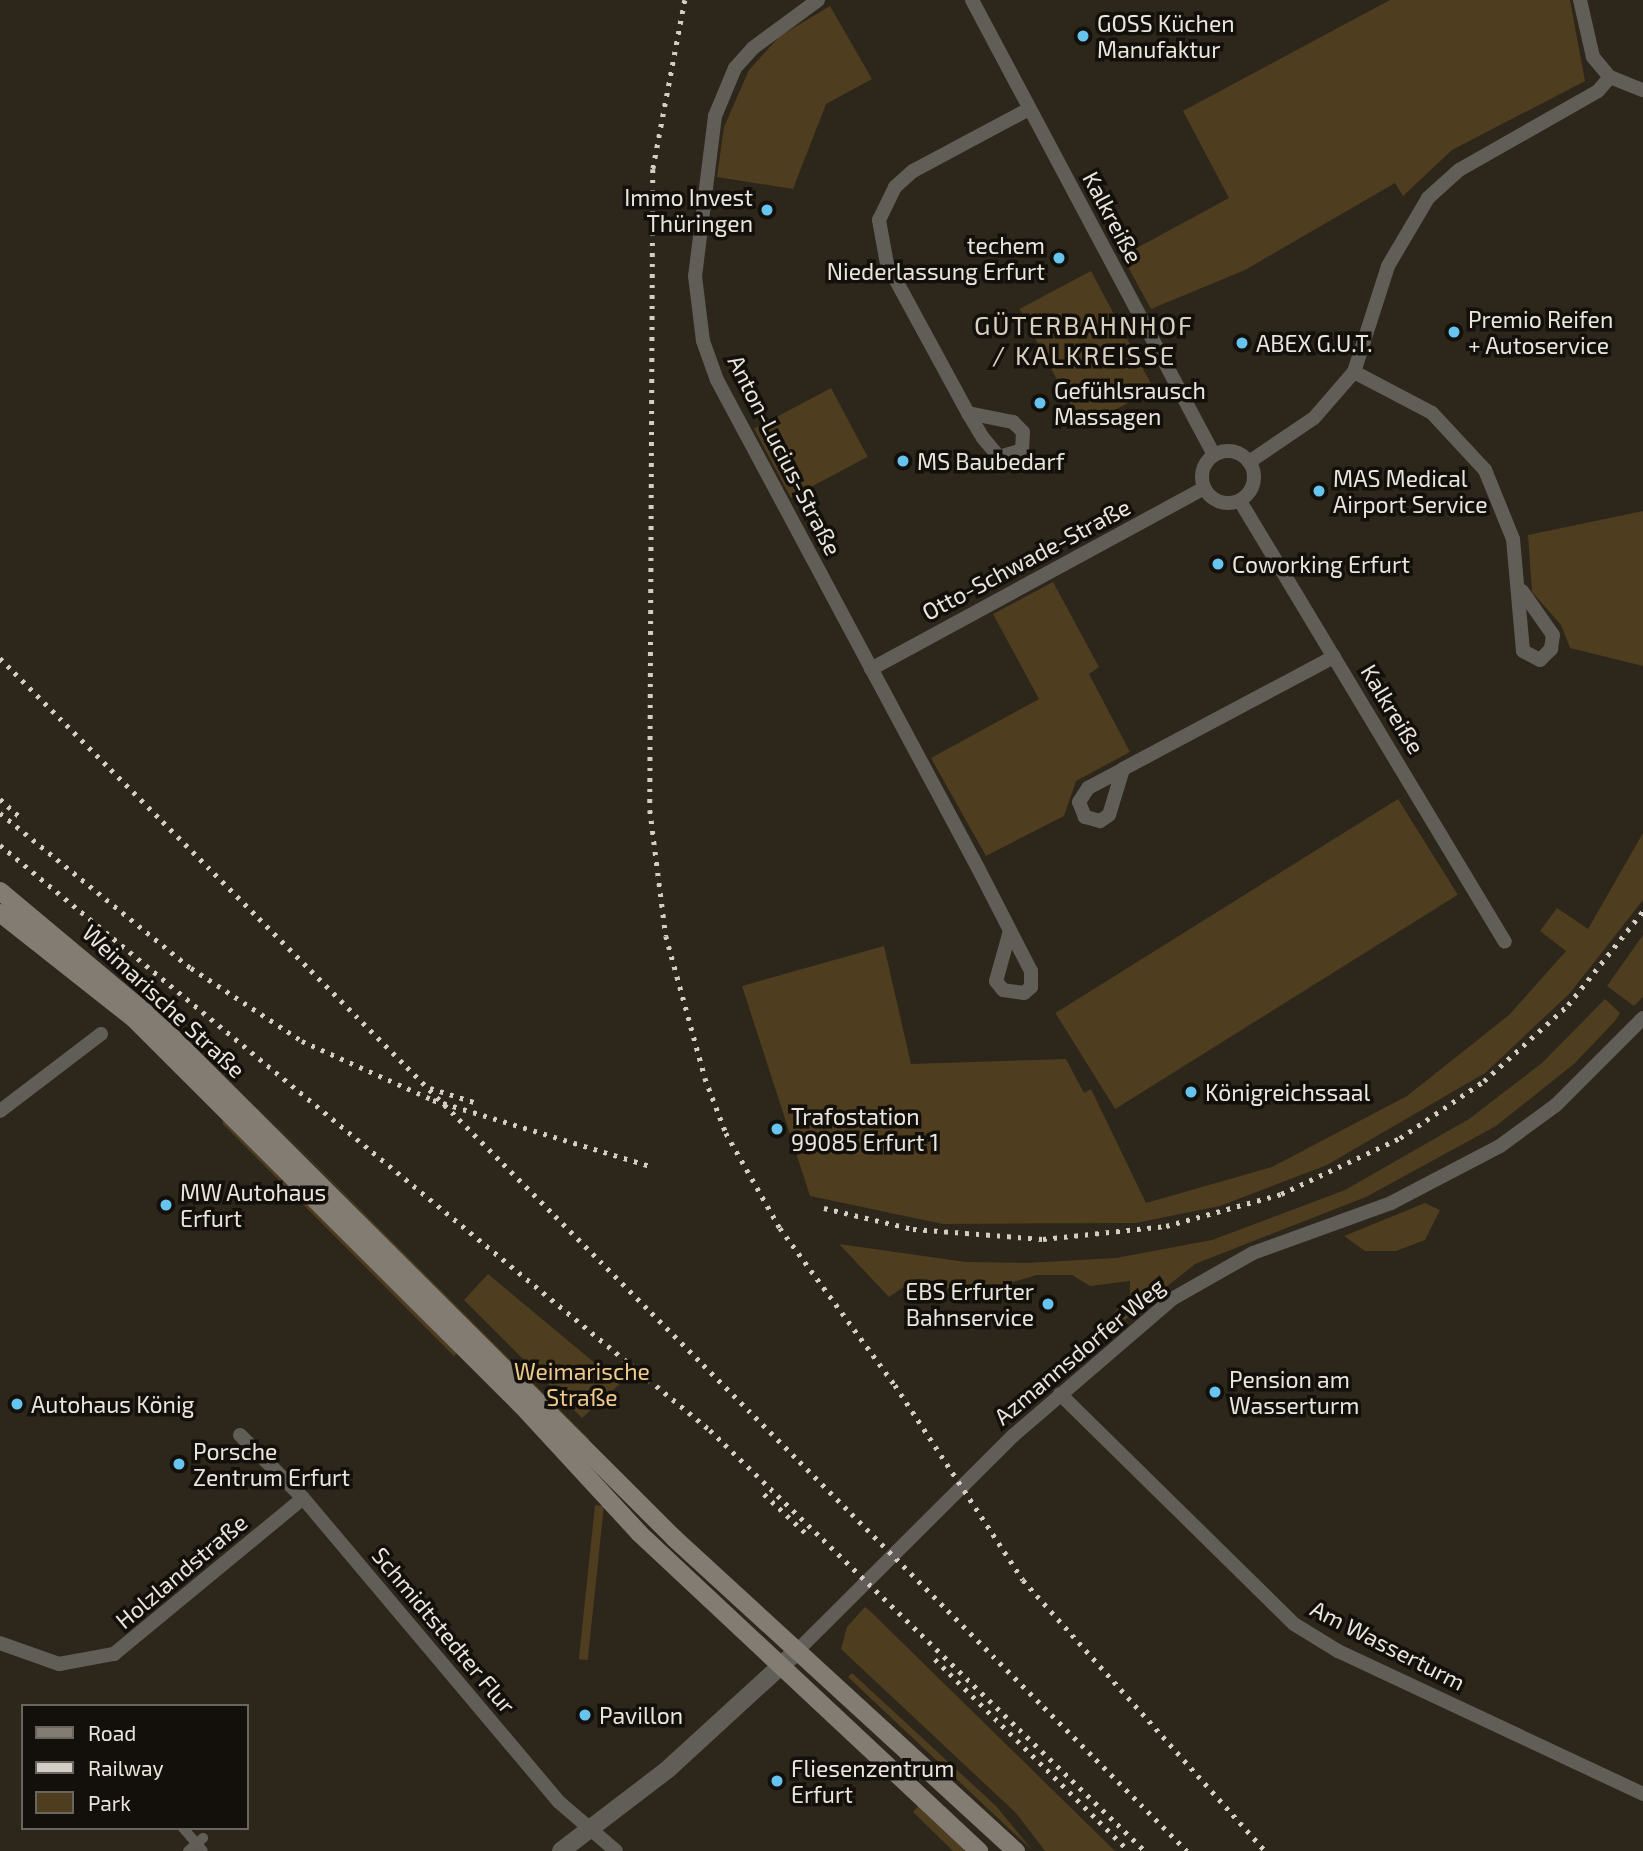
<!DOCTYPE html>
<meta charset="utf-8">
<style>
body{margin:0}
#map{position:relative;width:1643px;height:1851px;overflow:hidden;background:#2d261b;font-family:"Exo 2",sans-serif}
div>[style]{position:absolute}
.green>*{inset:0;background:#4e3d1f;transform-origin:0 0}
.pedestrian>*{height:10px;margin:-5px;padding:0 5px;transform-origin:5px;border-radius:5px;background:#615e58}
.minor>*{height:14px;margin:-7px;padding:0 7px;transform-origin:7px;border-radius:7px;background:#615e58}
.minor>.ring{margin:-7px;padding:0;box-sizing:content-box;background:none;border:14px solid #615e58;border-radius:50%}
.tertiary>*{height:18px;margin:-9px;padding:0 9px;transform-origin:9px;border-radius:9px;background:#615e58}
.secondary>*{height:18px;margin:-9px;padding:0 9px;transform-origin:9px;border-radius:9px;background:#827c73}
.rail>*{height:4.5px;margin-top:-2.25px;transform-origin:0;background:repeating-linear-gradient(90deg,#d3cec5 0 3.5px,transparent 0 10.5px)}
.dots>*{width:19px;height:19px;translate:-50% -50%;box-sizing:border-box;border:4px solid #13100b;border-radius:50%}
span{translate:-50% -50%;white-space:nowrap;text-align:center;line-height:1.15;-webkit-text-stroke:7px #13100b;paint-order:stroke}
.poi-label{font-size:23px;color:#eae5dd}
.left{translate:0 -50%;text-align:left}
.right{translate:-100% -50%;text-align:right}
.street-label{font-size:23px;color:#eae5dd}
.park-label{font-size:23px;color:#f0ca8b}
.quarter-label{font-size:26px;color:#d9d0c1;letter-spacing:2px}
.legend{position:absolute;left:21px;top:1704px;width:228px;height:126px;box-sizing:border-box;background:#13100b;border:2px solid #69655f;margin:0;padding:9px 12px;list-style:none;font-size:21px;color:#eae5dd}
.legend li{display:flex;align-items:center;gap:14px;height:35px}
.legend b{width:35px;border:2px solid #69655f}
</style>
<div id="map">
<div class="green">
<i style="clip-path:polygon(1390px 0,1570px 0,1585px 81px,1452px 150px,1403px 196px,1395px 183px,1245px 270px,1151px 309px,1122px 256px,1229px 198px,1183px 111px)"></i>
<i style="clip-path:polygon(830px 6px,872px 79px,826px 104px,793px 189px,717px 177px,724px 127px,749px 70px,780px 36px)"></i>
<i style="left:1091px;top:271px;width:134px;height:81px;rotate:62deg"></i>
<i style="left:831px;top:388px;width:78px;height:87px;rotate:62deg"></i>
<i style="clip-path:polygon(1643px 511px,1643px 666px,1570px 648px,1561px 625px,1532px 592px,1528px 535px)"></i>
<i style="clip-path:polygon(1053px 582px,1099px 667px,1089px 674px,1130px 752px,1076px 781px,1064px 816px,986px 856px,931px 758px,1039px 699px,993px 614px)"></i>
<i style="left:1398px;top:799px;width:113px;height:404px;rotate:58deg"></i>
<i style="clip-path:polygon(1643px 833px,1643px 900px,1570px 993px,1485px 1073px,1327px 1165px,1220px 1206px,1136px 1223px,943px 1224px,810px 1196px,742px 986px,884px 946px,911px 1064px,1066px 1059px,1084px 1093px,1091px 1089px,1146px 1203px,1272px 1167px,1407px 1096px,1509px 1015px,1566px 951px,1540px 931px,1557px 908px,1588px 929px)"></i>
<i style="clip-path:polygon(1643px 935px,1643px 997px,1634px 1006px,1607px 986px)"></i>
<i style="clip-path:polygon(1605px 999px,1620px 1013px,1615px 1021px,1575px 1063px,1496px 1126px,1366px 1197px,1195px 1264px,1100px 1340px,1095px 1336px,1130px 1294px,1130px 1281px,1090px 1286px,1072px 1275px,1037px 1275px,978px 1292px,908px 1284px,889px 1297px,839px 1244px,966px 1262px,1026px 1263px,1116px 1258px,1212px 1240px,1345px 1190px,1469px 1119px,1542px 1063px)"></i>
<i style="clip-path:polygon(236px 1085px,590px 1440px,584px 1439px)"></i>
<i style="clip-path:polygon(222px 1116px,458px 1352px,454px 1356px,223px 1124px)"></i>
<i style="clip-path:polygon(1425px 1203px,1440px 1210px,1425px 1240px,1396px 1251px,1365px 1251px,1344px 1236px)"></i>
<i style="clip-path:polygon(488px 1274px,620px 1384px,582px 1418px,464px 1300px)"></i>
<i style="left:595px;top:1505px;width:9px;height:155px;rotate:6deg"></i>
<i style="clip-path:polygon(865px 1607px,870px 1611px,1115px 1851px,1045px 1851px,1016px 1813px,841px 1649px,847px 1627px)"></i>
<i style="clip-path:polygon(852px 1673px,996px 1806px,1033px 1851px,848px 1677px)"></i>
<i style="clip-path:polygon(918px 1806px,929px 1813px,969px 1851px,953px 1851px,913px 1812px)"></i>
</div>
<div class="pedestrian">
<i style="left:183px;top:1828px;width:30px;rotate:49deg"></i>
<i style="left:188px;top:1851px;width:20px;rotate:-41deg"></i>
</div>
<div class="minor">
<i style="left:818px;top:0;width:81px;rotate:143.6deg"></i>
<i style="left:753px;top:48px;width:27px;rotate:132deg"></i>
<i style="left:735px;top:68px;width:52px;rotate:112.6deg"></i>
<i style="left:715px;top:116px;width:161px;rotate:97.1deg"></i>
<i style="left:695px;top:276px;width:65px;rotate:83deg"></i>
<i style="left:703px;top:341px;width:41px;rotate:70.3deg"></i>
<i style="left:717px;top:380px;width:553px;rotate:61.86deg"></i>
<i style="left:978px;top:868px;width:116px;rotate:62.8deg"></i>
<i style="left:1031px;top:971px;width:16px;rotate:90deg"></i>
<i style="left:1031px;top:987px;width:9px;rotate:139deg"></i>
<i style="left:1024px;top:993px;width:21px;rotate:-172deg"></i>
<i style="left:1003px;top:990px;width:11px;rotate:-128deg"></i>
<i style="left:996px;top:981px;width:52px;rotate:-74.4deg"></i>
<i style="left:972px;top:0;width:515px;rotate:61.99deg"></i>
<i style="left:1580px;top:0;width:58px;rotate:77.2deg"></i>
<i style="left:1593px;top:57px;width:26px;rotate:50deg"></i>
<i style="left:1610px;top:77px;width:35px;rotate:22deg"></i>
<i style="left:1354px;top:372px;width:88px;rotate:27.7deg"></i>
<i style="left:1432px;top:413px;width:78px;rotate:47.1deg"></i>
<i style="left:1485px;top:470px;width:74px;rotate:67.9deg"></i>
<i style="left:1513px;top:539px;width:112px;rotate:84.9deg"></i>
<i style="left:1523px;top:651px;width:19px;rotate:28deg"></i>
<i style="left:1540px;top:660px;width:16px;rotate:-45deg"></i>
<i style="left:1551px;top:649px;width:14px;rotate:-82deg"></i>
<i style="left:1553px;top:635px;width:54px;rotate:-125.2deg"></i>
<i style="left:968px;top:413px;width:46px;rotate:11.3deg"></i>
<i style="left:1013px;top:422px;width:14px;rotate:45deg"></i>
<i style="left:1023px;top:432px;width:18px;rotate:93deg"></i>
<i style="left:1022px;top:450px;width:24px;rotate:163deg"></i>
<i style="left:999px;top:457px;width:25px;rotate:-130deg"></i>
<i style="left:983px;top:438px;width:29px;rotate:-121deg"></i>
<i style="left:968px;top:413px;width:170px;rotate:-118.5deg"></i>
<i style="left:887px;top:264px;width:45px;rotate:-100.3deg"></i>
<i style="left:879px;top:220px;width:37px;rotate:-64deg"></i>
<i style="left:895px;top:187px;width:24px;rotate:-42deg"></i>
<i style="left:913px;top:171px;width:132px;rotate:-28.1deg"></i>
<i class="ring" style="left:1202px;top:451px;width:38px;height:38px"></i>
<i style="left:1249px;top:462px;width:78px;rotate:-34.1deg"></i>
<i style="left:1314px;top:418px;width:61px;rotate:-49deg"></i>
<i style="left:1354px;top:372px;width:111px;rotate:-72.2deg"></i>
<i style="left:1388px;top:266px;width:79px;rotate:-59.5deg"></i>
<i style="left:1428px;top:198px;width:42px;rotate:-42.1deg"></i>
<i style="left:1459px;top:170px;width:160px;rotate:-29.6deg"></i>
<i style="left:1598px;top:91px;width:18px;rotate:-49deg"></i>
<i style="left:1240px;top:501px;width:514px;rotate:59deg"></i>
<i style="left:871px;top:669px;width:379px;rotate:-28.5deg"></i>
<i style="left:1123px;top:769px;width:48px;rotate:106.9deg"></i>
<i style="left:1109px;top:815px;width:11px;rotate:146deg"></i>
<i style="left:1100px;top:821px;width:16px;rotate:-165deg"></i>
<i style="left:1085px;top:817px;width:16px;rotate:-112deg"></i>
<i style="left:1079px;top:802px;width:17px;rotate:-57deg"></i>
<i style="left:1088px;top:788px;width:40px;rotate:-28deg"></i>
<i style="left:1123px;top:769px;width:239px;rotate:-28deg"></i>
<i style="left:0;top:1111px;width:127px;rotate:-37.3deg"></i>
<i style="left:1060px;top:1394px;width:328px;rotate:44.5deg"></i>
<i style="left:1294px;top:1624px;width:52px;rotate:31.5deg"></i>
<i style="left:1338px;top:1651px;width:337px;rotate:25.1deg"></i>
<i style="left:240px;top:1435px;width:89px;rotate:45deg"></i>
<i style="left:303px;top:1498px;width:397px;rotate:49.9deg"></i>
<i style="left:559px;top:1802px;width:75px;rotate:40.7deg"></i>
<i style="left:0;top:1643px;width:63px;rotate:19.6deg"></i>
<i style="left:59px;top:1664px;width:56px;rotate:-10.3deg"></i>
<i style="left:114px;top:1654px;width:245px;rotate:-39.5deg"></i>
<i style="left:798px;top:1650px;width:305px;rotate:-44.9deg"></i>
<i style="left:1014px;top:1435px;width:208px;rotate:-40.7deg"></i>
<i style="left:1172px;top:1299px;width:93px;rotate:-29.6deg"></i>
<i style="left:1253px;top:1253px;width:147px;rotate:-19.9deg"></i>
<i style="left:1391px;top:1203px;width:123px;rotate:-27.6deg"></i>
<i style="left:1500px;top:1146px;width:69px;rotate:-36.2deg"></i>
<i style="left:1556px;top:1105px;width:123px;rotate:-45deg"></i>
</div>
<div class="tertiary">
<i style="left:561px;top:1851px;width:133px;rotate:-37.4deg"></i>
<i style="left:667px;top:1770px;width:178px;rotate:-42.5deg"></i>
</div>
<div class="secondary">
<i style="left:0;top:891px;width:206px;rotate:39.9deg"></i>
<i style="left:158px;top:1023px;width:729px;rotate:44.94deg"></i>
<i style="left:674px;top:1538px;width:464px;rotate:42.5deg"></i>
<i style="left:0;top:913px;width:171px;rotate:38.3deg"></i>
<i style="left:134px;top:1019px;width:548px;rotate:44.93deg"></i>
<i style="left:522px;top:1406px;width:173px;rotate:47.3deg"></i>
<i style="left:639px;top:1533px;width:466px;rotate:43.1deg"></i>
</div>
<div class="rail">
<i style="left:685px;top:0;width:172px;rotate:100.7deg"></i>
<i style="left:653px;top:169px;width:641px;rotate:90.27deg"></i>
<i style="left:650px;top:810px;width:127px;rotate:82.8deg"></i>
<i style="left:666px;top:936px;width:147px;rotate:74.6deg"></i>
<i style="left:705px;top:1078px;width:59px;rotate:69.1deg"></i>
<i style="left:726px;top:1133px;width:109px;rotate:60.4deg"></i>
<i style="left:780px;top:1228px;width:195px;rotate:53.8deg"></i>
<i style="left:895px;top:1385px;width:233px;rotate:56.7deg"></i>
<i style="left:1023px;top:1580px;width:363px;rotate:48.2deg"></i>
<i style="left:0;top:658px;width:1683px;rotate:45.14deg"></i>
<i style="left:0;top:799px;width:28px;rotate:42deg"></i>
<i style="left:0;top:813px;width:246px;rotate:39.1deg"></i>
<i style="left:191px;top:968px;width:133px;rotate:33.3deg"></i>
<i style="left:302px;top:1041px;width:144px;rotate:24.2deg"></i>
<i style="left:433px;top:1100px;width:230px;rotate:16.9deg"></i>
<i style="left:0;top:845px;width:920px;rotate:39.49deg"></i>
<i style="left:710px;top:1430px;width:605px;rotate:44.06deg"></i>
<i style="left:430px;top:1088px;width:49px;rotate:17.7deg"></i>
<i style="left:824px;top:1208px;width:91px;rotate:13.3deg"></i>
<i style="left:913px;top:1229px;width:130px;rotate:4.4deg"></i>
<i style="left:1043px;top:1239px;width:124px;rotate:-6deg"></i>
<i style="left:1166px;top:1226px;width:119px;rotate:-15.5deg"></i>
<i style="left:1281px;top:1194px;width:132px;rotate:-25.2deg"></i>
<i style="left:1400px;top:1138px;width:102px;rotate:-34.2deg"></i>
<i style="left:1484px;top:1081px;width:113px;rotate:-42.1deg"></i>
<i style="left:1568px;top:1005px;width:120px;rotate:-51.4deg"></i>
<i style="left:764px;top:1494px;width:63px;rotate:43.1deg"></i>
<i style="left:935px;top:1659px;width:273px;rotate:44.7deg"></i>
</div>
<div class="dots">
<i style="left:1083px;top:36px;background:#66c4ef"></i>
<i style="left:767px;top:210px;background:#66c4ef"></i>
<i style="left:1059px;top:258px;background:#66c4ef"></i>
<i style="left:1454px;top:332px;background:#66c4ef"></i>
<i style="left:1242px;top:343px;background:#66c4ef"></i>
<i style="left:1040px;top:403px;background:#66c4ef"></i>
<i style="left:903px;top:461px;background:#66c4ef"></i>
<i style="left:1319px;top:491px;background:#66c4ef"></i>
<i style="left:1218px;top:564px;background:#66c4ef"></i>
<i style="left:1191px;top:1092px;background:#66c4ef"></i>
<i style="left:777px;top:1129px;background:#66c4ef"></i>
<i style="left:166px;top:1205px;background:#66c4ef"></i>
<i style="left:1048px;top:1304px;background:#66c4ef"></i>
<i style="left:1215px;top:1392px;background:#66c4ef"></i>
<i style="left:17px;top:1404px;background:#66c4ef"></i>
<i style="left:179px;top:1464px;background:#66c4ef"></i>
<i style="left:585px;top:1715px;background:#66c4ef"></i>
<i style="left:777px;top:1781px;background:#66c4ef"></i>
</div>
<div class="poi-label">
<span class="left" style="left:1097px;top:36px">GOSS Küchen<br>Manufaktur</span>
<span class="right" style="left:753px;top:210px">Immo Invest<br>Thüringen</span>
<span class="right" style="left:1045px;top:258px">techem<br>Niederlassung Erfurt</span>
<span class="left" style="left:1468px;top:332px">Premio Reifen<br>+ Autoservice</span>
<span class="left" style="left:1256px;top:343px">ABEX G.U.T.</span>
<span class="left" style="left:1054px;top:403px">Gefühlsrausch<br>Massagen</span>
<span class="left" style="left:917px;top:461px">MS Baubedarf</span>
<span class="left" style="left:1333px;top:491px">MAS Medical<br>Airport Service</span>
<span class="left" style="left:1232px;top:564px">Coworking Erfurt</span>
<span class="left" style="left:1205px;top:1092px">Königreichssaal</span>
<span class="left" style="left:791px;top:1129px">Trafostation<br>99085 Erfurt 1</span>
<span class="left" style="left:180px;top:1205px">MW Autohaus<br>Erfurt</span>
<span class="right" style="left:1034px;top:1304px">EBS Erfurter<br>Bahnservice</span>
<span class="left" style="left:1229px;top:1392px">Pension am<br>Wasserturm</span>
<span class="left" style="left:31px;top:1404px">Autohaus König</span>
<span class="left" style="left:193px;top:1464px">Porsche<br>Zentrum Erfurt</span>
<span class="left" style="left:599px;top:1715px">Pavillon</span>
<span class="left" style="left:791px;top:1781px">Fliesenzentrum<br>Erfurt</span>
</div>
<div class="street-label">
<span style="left:1113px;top:217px;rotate:62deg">Kalkreiße</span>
<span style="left:785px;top:455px;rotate:63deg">Anton-Lucius-Straße</span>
<span style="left:1026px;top:559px;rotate:-28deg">Otto-Schwade-Straße</span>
<span style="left:1393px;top:709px;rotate:59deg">Kalkreiße</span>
<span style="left:164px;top:1001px;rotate:43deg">Weimarische Straße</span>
<span style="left:1079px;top:1351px;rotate:-40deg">Azmannsdorfer Weg</span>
<span style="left:181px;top:1571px;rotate:-40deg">Holzlandstraße</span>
<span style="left:444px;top:1630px;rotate:50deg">Schmidtstedter Flur</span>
<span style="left:1388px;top:1645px;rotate:27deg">Am Wasserturm</span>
</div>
<div class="park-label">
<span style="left:582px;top:1384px">Weimarische<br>Straße</span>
</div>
<div class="quarter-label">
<span style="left:1084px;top:340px">GÜTERBAHNHOF<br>/ KALKREISSE</span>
</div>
<ul class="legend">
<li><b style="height:9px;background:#827c73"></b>Road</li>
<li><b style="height:9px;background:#d3cec5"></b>Railway</li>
<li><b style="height:19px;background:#4e3d1f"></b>Park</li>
</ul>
</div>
